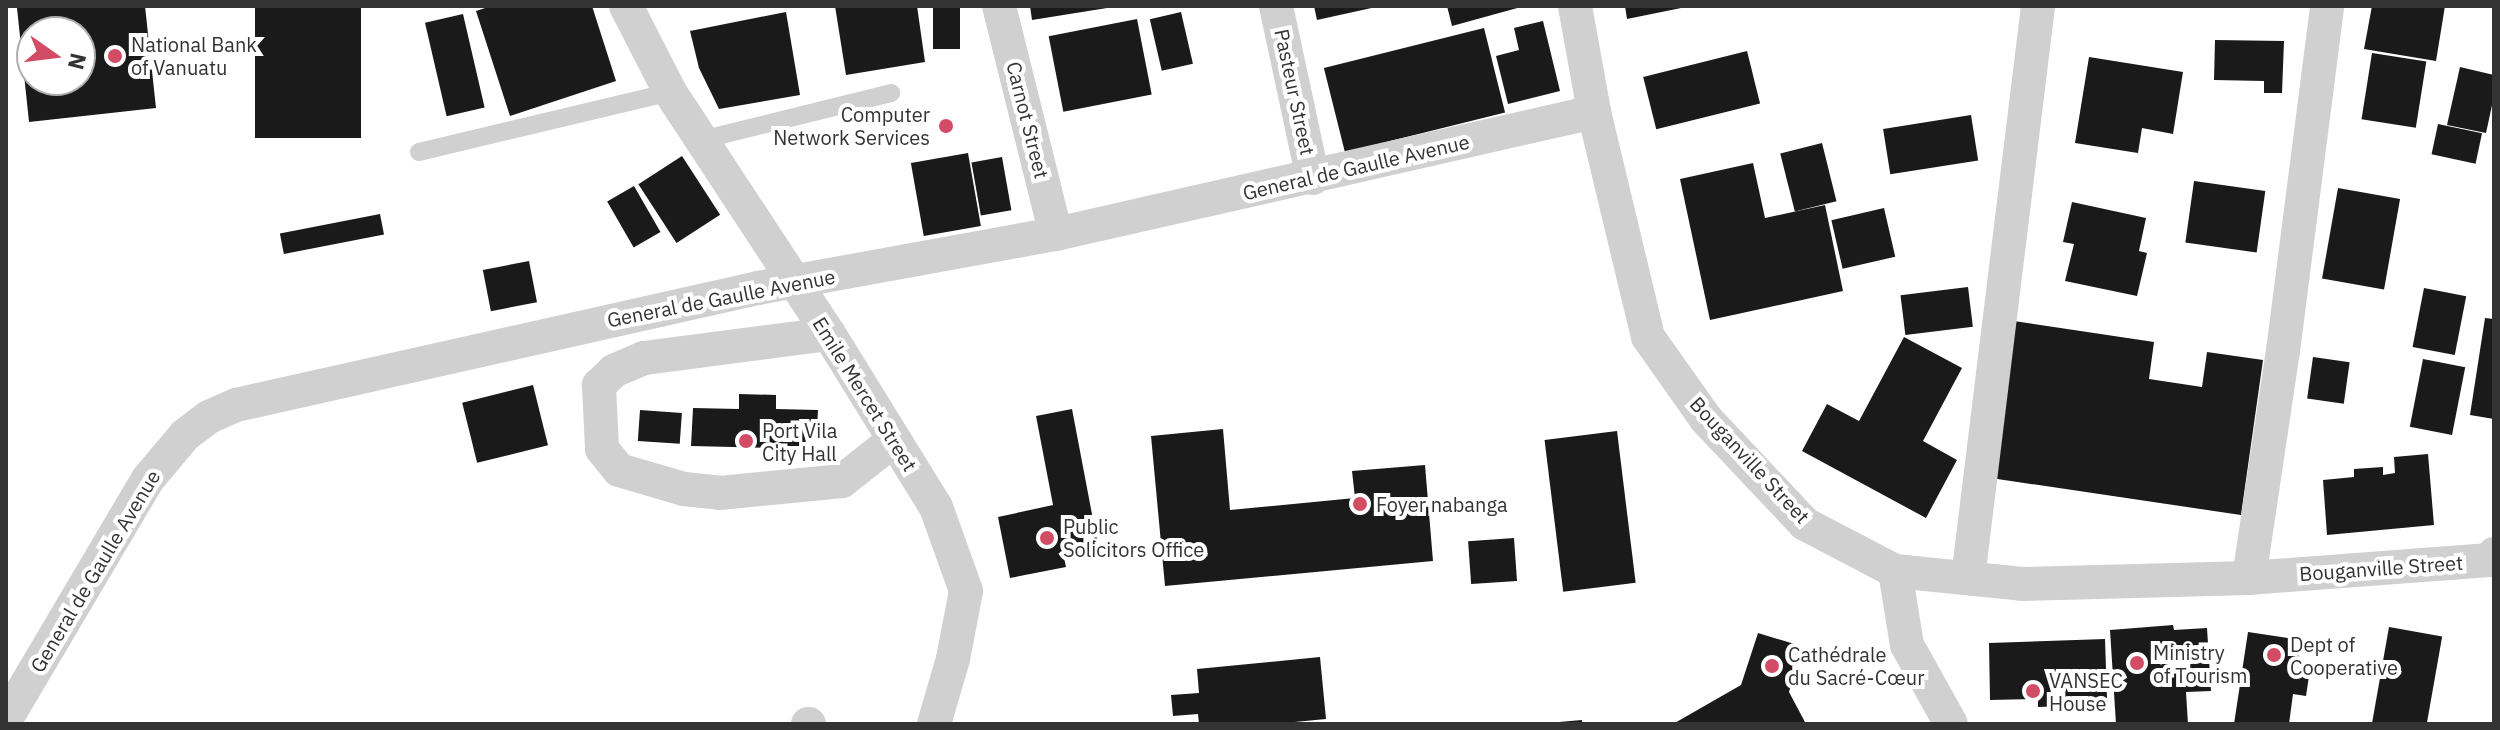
<!DOCTYPE html>
<meta charset="utf-8">
<style>
body{margin:0}
#map{position:relative;width:2500px;height:730px;overflow:hidden;background:#fff;font-family:"IBM Plex Sans",sans-serif}
div>[style]{position:absolute}
.building>*{inset:0;background:#1a1a1a;transform-origin:0 0}
.service>*{height:18px;margin:-9px;padding:0 9px;transform-origin:9px;border-radius:9px;background:#d0d0d0}
.minor>*{height:34px;margin:-17px;padding:0 17px;transform-origin:17px;border-radius:17px;background:#d0d0d0}
.dots>*{width:22px;height:22px;translate:-50% -50%;box-sizing:border-box;border:4px solid #fff;border-radius:50%}
span{translate:-50% -50%;white-space:nowrap;text-align:center;line-height:1.15;-webkit-text-stroke:8px #fff;paint-order:stroke}
.poi-label{font-size:20px;color:#333}
.left{translate:0 -50%;text-align:left}
.right{translate:-100% -50%;text-align:right}
.street-label{font-size:20px;color:#333}
.frame{position:absolute;inset:0;border:8px solid #333;pointer-events:none}
.north{position:absolute;left:16px;top:16px;width:80px;height:80px;box-sizing:border-box;background:#fff;border:2px solid #adadad;border-radius:50%;rotate:104deg;font-size:22px;font-weight:700;line-height:32px;text-align:center;color:#333}
.north::after{content:'';display:block;margin:auto;width:28px;height:36px;background:#d34c66;clip-path:polygon(50% 0,100% 100%,50% 72%,0 100%)}
</style>
<div id="map">
<div class="building">
<i style="clip-path:polygon(evenodd,37px 6px,145px 6px,156px 108px,29px 122px,17px 8px,37px 6px,32px 32px,80px 32px,80px 80px,32px 80px,32px 32px)"></i>
<i style="left:255px;top:6px;width:106px;height:132px"></i>
<i style="clip-path:polygon(491px 6px,592px 6px,616px 81px,510px 116px,476px 11px)"></i>
<i style="clip-path:polygon(835px 6px,917px 6px,925px 62px,846px 75px)"></i>
<i style="left:933px;top:6px;width:27px;height:43px"></i>
<i style="clip-path:polygon(1030px 6px,1107px 6px,1107px 8px,1032px 20px)"></i>
<i style="clip-path:polygon(1314px 6px,1376px 6px,1376px 7px,1317px 20px)"></i>
<i style="clip-path:polygon(1447px 6px,1521px 6px,1521px 7px,1452px 26px)"></i>
<i style="clip-path:polygon(1625px 6px,1685px 6px,1686px 7px,1627px 19px)"></i>
<i style="clip-path:polygon(2372px 6px,2445px 6px,2436px 61px,2364px 49px)"></i>
<i style="clip-path:polygon(786px 12px,800px 95px,719px 109px,699px 68px,690px 31px)"></i>
<i style="left:1181px;top:12px;width:53px;height:32px;rotate:77deg"></i>
<i style="left:463px;top:14px;width:96px;height:39px;rotate:77deg"></i>
<i style="left:1137px;top:19px;width:77px;height:90px;rotate:79deg"></i>
<i style="clip-path:polygon(1543px 21px,1560px 91px,1508px 104px,1496px 56px,1519px 50px,1514px 28px)"></i>
<i style="left:1484px;top:28px;width:87px;height:165px;rotate:76deg"></i>
<i style="clip-path:polygon(2215px 40px,2284px 41px,2282px 93px,2264px 93px,2264px 81px,2214px 80px)"></i>
<i style="left:1747px;top:51px;width:54px;height:107px;rotate:76deg"></i>
<i style="left:2372px;top:53px;width:55px;height:67px;rotate:9deg"></i>
<i style="clip-path:polygon(2089px 57px,2183px 72px,2173px 134px,2142px 128px,2138px 153px,2075px 143px)"></i>
<i style="clip-path:polygon(2460px 67px,2494px 75px,2494px 96px,2486px 133px,2447px 125px)"></i>
<i style="left:1971px;top:115px;width:46px;height:89px;rotate:81deg"></i>
<i style="left:2438px;top:124px;width:45px;height:31px;rotate:12deg"></i>
<i style="left:1822px;top:143px;width:60px;height:43px;rotate:76deg"></i>
<i style="left:968px;top:153px;width:74px;height:58px;rotate:80deg"></i>
<i style="left:682px;top:156px;width:70px;height:52px;rotate:57deg"></i>
<i style="left:1002px;top:157px;width:54px;height:31px;rotate:80deg"></i>
<i style="clip-path:polygon(1753px 163px,1765px 218px,1825px 205px,1843px 291px,1710px 320px,1680px 179px)"></i>
<i style="left:2194px;top:181px;width:72px;height:62px;rotate:8deg"></i>
<i style="left:634px;top:186px;width:53px;height:31px;rotate:60deg"></i>
<i style="left:2338px;top:188px;width:63px;height:92px;rotate:10deg"></i>
<i style="clip-path:polygon(2072px 202px,2146px 218px,2139px 251px,2147px 253px,2137px 296px,2065px 281px,2074px 244px,2063px 242px)"></i>
<i style="left:1884px;top:208px;width:50px;height:54px;rotate:77deg"></i>
<i style="left:380px;top:214px;width:21px;height:102px;rotate:79deg"></i>
<i style="left:529px;top:261px;width:42px;height:47px;rotate:79deg"></i>
<i style="left:1968px;top:287px;width:40px;height:68px;rotate:83deg"></i>
<i style="left:2424px;top:288px;width:43px;height:60px;rotate:11deg"></i>
<i style="clip-path:polygon(2485px 318px,2494px 319px,2494px 419px,2470px 415px)"></i>
<i style="clip-path:polygon(2007px 320px,2154px 342px,2149px 379px,2202px 387px,2207px 352px,2263px 360px,2241px 515px,1984px 477px)"></i>
<i style="clip-path:polygon(1904px 337px,1962px 368px,1923px 441px,1957px 460px,1926px 518px,1802px 451px,1827px 404px,1859px 421px)"></i>
<i style="left:2313px;top:357px;width:37px;height:42px;rotate:8deg"></i>
<i style="left:2423px;top:359px;width:43px;height:69px;rotate:11deg"></i>
<i style="left:533px;top:385px;width:62px;height:73px;rotate:76deg"></i>
<i style="clip-path:polygon(739px 394px,776px 395px,776px 409px,818px 410px,816px 449px,691px 446px,693px 408px,739px 409px)"></i>
<i style="clip-path:polygon(1072px 409px,1099px 551px,1064px 558px,1066px 567px,1010px 578px,998px 517px,1053px 505px,1036px 416px)"></i>
<i style="left:640px;top:410px;width:42px;height:31px;rotate:4deg"></i>
<i style="clip-path:polygon(1223px 429px,1230px 510px,1355px 498px,1352px 471px,1425px 465px,1433px 561px,1165px 586px,1151px 436px)"></i>
<i style="left:1617px;top:431px;width:153px;height:73px;rotate:83deg"></i>
<i style="clip-path:polygon(2428px 454px,2434px 525px,2327px 535px,2323px 480px,2354px 477px,2354px 469px,2383px 467px,2383px 475px,2395px 473px,2394px 457px)"></i>
<i style="left:1514px;top:538px;width:43px;height:46px;rotate:86deg"></i>
<i style="clip-path:polygon(2173px 625px,2174px 630px,2207px 628px,2211px 691px,2186px 692px,2188px 724px,2116px 724px,2110px 630px)"></i>
<i style="left:2389px;top:627px;width:54px;height:99px;rotate:10deg"></i>
<i style="clip-path:polygon(2248px 632px,2301px 640px,2298px 661px,2311px 663px,2306px 696px,2293px 694px,2289px 724px,2234px 724px)"></i>
<i style="clip-path:polygon(1758px 633px,1801px 646px,1789px 692px,1806px 724px,1673px 724px,1741px 685px)"></i>
<i style="clip-path:polygon(2105px 639px,2107px 698px,2068px 700px,2068px 706px,2038px 707px,2038px 699px,1990px 700px,1989px 643px)"></i>
<i style="clip-path:polygon(1320px 657px,1326px 719px,1274px 724px,1199px 724px,1198px 714px,1173px 716px,1171px 695px,1199px 693px,1197px 669px)"></i>
<i style="clip-path:polygon(1582px 720px,1582px 724px,1559px 724px,1559px 722px)"></i>
</div>
<div class="service">
<i style="left:701px;top:140px;width:196px;rotate:-13.9deg"></i>
<i style="left:419px;top:152px;width:258px;rotate:-13.4deg"></i>
</div>
<div class="minor">
<i style="left:626px;top:6px;width:97px;rotate:62.9deg"></i>
<i style="left:670px;top:92px;width:290px;rotate:56.7deg"></i>
<i style="left:829px;top:334px;width:203px;rotate:58.3deg"></i>
<i style="left:936px;top:507px;width:89px;rotate:70.3deg"></i>
<i style="left:966px;top:591px;width:69px;rotate:100.8deg"></i>
<i style="left:953px;top:659px;width:68px;rotate:106.3deg"></i>
<i style="left:999px;top:6px;width:235px;rotate:76deg"></i>
<i style="left:1276px;top:6px;width:176px;rotate:77.9deg"></i>
<i style="left:1575px;top:6px;width:108px;rotate:79.8deg"></i>
<i style="left:1594px;top:112px;width:231px;rotate:76.5deg"></i>
<i style="left:1648px;top:337px;width:100px;rotate:54.7deg"></i>
<i style="left:1706px;top:419px;width:144px;rotate:46.7deg"></i>
<i style="left:1805px;top:524px;width:102px;rotate:27.6deg"></i>
<i style="left:1895px;top:571px;width:128px;rotate:5.8deg"></i>
<i style="left:2022px;top:584px;width:227px;rotate:-1.5deg"></i>
<i style="left:2249px;top:578px;width:241px;rotate:-4.3deg"></i>
<i style="left:2489px;top:560px;width:8px;rotate:-50deg"></i>
<i style="left:829px;top:334px;width:187px;rotate:172.6deg"></i>
<i style="left:644px;top:358px;width:33px;rotate:157deg"></i>
<i style="left:614px;top:371px;width:21px;rotate:137deg"></i>
<i style="left:599px;top:385px;width:64px;rotate:87.3deg"></i>
<i style="left:602px;top:449px;width:27px;rotate:51deg"></i>
<i style="left:619px;top:470px;width:68px;rotate:16.3deg"></i>
<i style="left:684px;top:489px;width:36px;rotate:6deg"></i>
<i style="left:720px;top:493px;width:123px;rotate:-5.6deg"></i>
<i style="left:842px;top:481px;width:66px;rotate:-38.3deg"></i>
<i style="left:1895px;top:571px;width:75px;rotate:80.8deg"></i>
<i style="left:1907px;top:645px;width:90px;rotate:60.9deg"></i>
<i style="left:1968px;top:578px;width:576px;rotate:-83.02deg"></i>
<i style="left:2249px;top:578px;width:230px;rotate:-81.5deg"></i>
<i style="left:2283px;top:351px;width:348px;rotate:-82.7deg"></i>
<i style="left:6px;top:719px;width:279px;rotate:-59.4deg"></i>
<i style="left:148px;top:479px;width:57px;rotate:-49.9deg"></i>
<i style="left:185px;top:435px;width:30px;rotate:-37deg"></i>
<i style="left:209px;top:417px;width:30px;rotate:-24deg"></i>
<i style="left:236px;top:405px;width:535px;rotate:-12.63deg"></i>
<i style="left:758px;top:288px;width:303px;rotate:-10.3deg"></i>
<i style="left:1056px;top:234px;width:552px;rotate:-12.78deg"></i>
<i style="left:808px;top:724px;width:1px"></i>
</div>
<div class="dots">
<i style="left:115px;top:56px;background:#d34c66"></i>
<i style="left:946px;top:126px;background:#d34c66"></i>
<i style="left:746px;top:441px;background:#d34c66"></i>
<i style="left:1360px;top:504px;background:#d34c66"></i>
<i style="left:1047px;top:538px;background:#d34c66"></i>
<i style="left:2274px;top:655px;background:#d34c66"></i>
<i style="left:2137px;top:663px;background:#d34c66"></i>
<i style="left:1772px;top:666px;background:#d34c66"></i>
<i style="left:2033px;top:691px;background:#d34c66"></i>
</div>
<div class="poi-label">
<span class="left" style="left:131px;top:56px">National Bank<br>of Vanuatu</span>
<span class="right" style="left:930px;top:126px">Computer<br>Network Services</span>
<span class="left" style="left:762px;top:442px">Port Vila<br>City Hall</span>
<span class="left" style="left:1376px;top:504px">Foyer nabanga</span>
<span class="left" style="left:1063px;top:538px">Public<br>Solicitors Office</span>
<span class="left" style="left:2290px;top:656px">Dept of<br>Cooperative</span>
<span class="left" style="left:2153px;top:664px">Ministry<br>of Tourism</span>
<span class="left" style="left:1788px;top:666px">Cathédrale<br>du Sacré-Cœur</span>
<span class="left" style="left:2049px;top:692px">VANSEC<br>House</span>
</div>
<div class="street-label">
<span style="left:1295px;top:92px;rotate:78deg">Pasteur Street</span>
<span style="left:1028px;top:120px;rotate:76deg">Carnot Street</span>
<span style="left:1356px;top:167px;rotate:-13deg">General de Gaulle Avenue</span>
<span style="left:721px;top:298px;rotate:-11deg">General de Gaulle Avenue</span>
<span style="left:865px;top:394px;rotate:58deg">Emile Mercet Street</span>
<span style="left:1750px;top:460px;rotate:47deg">Bouganville Street</span>
<span style="left:2381px;top:568px;rotate:-4deg">Bouganville Street</span>
<span style="left:95px;top:571px;rotate:-59deg">General de Gaulle Avenue</span>
</div>
<div class="frame"></div>
<div class="north">N</div>
</div>
